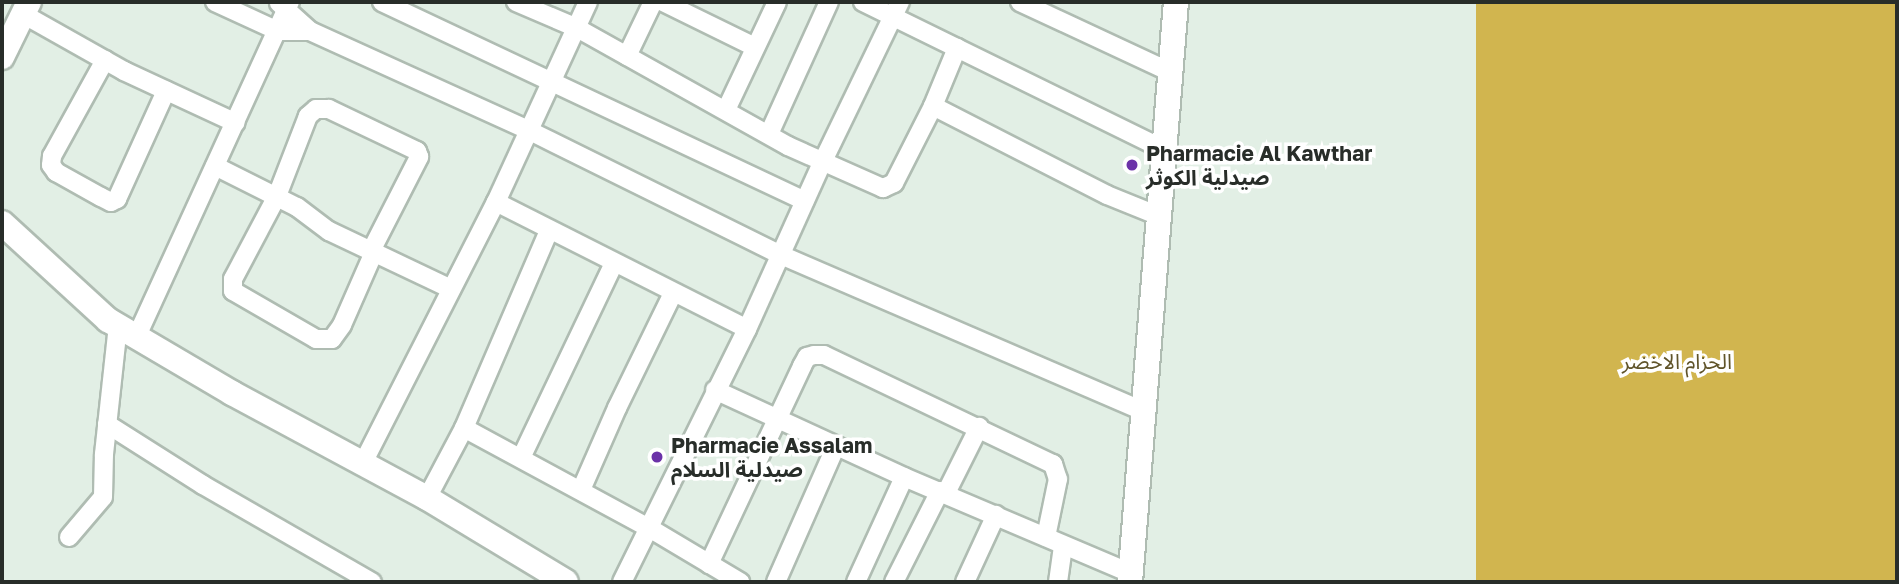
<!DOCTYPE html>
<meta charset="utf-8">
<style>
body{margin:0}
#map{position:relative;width:1899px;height:584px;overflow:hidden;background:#e2efe5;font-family:"Golos Text","Noto Sans Arabic",sans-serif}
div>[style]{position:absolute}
.forest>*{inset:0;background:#d1b54f;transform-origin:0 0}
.roads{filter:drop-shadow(2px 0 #afbcb2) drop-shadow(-2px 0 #afbcb2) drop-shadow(0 2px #afbcb2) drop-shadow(0 -2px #afbcb2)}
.street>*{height:18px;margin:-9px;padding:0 9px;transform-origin:9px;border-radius:9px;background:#fff}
.secondary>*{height:24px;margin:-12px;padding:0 12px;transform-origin:12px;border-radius:12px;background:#fff}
.dots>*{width:19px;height:19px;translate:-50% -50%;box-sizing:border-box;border:4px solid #fff;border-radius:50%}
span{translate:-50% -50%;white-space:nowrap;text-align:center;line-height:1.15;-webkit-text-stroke:7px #fff;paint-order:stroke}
.poi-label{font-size:21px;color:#282d29;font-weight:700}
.left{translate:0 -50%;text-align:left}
.park-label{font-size:21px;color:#60542a}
.frame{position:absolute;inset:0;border:4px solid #282d29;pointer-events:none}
</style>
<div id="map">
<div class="forest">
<i style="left:1476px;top:2px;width:421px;height:581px"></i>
</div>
<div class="roads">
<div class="street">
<i style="left:215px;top:2px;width:69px;rotate:24.7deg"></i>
<i style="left:278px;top:31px;width:32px"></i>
<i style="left:310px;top:31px;width:42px;rotate:-137.9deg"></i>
<i style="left:382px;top:2px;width:467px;rotate:25.2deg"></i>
<i style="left:516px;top:2px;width:66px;rotate:23.1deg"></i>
<i style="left:577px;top:28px;width:242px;rotate:29.2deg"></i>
<i style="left:788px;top:146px;width:104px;rotate:23.9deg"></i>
<i style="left:883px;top:188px;width:12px;rotate:-24deg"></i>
<i style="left:894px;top:183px;width:86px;rotate:-63.1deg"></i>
<i style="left:933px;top:106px;width:63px;rotate:-67.5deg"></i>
<i style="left:663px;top:2px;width:102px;rotate:26.1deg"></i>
<i style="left:863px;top:2px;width:336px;rotate:26.1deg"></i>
<i style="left:1020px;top:2px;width:166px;rotate:25deg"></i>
<i style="left:23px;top:14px;width:116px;rotate:29.4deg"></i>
<i style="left:124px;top:71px;width:123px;rotate:24.9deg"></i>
<i style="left:310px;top:31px;width:242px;rotate:24.4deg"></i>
<i style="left:530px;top:131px;width:280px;rotate:26.3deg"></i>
<i style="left:781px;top:255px;width:394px;rotate:23.3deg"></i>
<i style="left:627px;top:56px;width:60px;rotate:-64.3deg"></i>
<i style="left:105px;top:60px;width:110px;rotate:118.9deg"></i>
<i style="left:52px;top:156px;width:9px;rotate:96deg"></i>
<i style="left:51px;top:165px;width:9px;rotate:54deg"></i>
<i style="left:56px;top:172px;width:51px;rotate:29.1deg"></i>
<i style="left:101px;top:197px;width:11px;rotate:27deg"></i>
<i style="left:111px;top:202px;width:7px;rotate:-27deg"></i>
<i style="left:117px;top:199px;width:119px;rotate:-65.6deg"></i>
<i style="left:933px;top:106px;width:195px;rotate:27.1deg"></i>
<i style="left:1107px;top:195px;width:56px;rotate:22deg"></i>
<i style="left:726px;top:110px;width:119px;rotate:-64.7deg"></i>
<i style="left:769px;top:134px;width:145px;rotate:-65.6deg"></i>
<i style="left:215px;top:166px;width:92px;rotate:26.6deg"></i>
<i style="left:297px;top:207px;width:40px;rotate:37deg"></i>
<i style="left:329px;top:231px;width:135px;rotate:25.4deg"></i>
<i style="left:496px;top:202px;width:281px;rotate:26.8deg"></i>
<i style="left:371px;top:251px;width:106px;rotate:-62.9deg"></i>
<i style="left:419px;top:157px;width:6px;rotate:-108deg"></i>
<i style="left:417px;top:151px;width:98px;rotate:-154.5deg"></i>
<i style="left:329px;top:109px;width:13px;rotate:180deg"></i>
<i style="left:316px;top:109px;width:11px;rotate:139deg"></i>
<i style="left:308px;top:116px;width:86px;rotate:111.2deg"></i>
<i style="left:277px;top:196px;width:94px;rotate:117.9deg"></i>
<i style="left:233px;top:279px;width:12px;rotate:90deg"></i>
<i style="left:233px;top:291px;width:96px;rotate:30deg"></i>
<i style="left:316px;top:339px;width:16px"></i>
<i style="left:332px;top:339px;width:17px;rotate:-54deg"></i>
<i style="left:342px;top:325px;width:80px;rotate:-66.3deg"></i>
<i style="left:136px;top:338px;width:370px;rotate:-65.4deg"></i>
<i style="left:715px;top:390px;width:208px;rotate:24.7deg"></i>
<i style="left:904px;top:477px;width:246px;rotate:23deg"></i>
<i style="left:107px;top:424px;width:114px;rotate:32.4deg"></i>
<i style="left:203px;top:485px;width:195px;rotate:29.9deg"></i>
<i style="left:464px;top:428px;width:213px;rotate:28.4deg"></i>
<i style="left:651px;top:529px;width:104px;rotate:30.8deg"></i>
<i style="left:521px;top:458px;width:216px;rotate:-64.5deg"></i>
<i style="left:363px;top:463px;width:293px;rotate:-63deg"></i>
<i style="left:496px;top:202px;width:220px;rotate:-65.3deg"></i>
<i style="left:581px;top:490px;width:90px;rotate:-66.3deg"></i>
<i style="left:617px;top:408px;width:128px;rotate:-64deg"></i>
<i style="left:946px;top:493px;width:74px;rotate:-63.4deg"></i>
<i style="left:427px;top:498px;width:79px;rotate:-62.1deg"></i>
<i style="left:464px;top:428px;width:215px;rotate:-66.7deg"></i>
<i style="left:69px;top:537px;width:52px;rotate:-49.6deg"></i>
<i style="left:103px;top:497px;width:43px;rotate:-88.7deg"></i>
<i style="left:104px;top:454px;width:129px;rotate:-83.8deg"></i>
<i style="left:709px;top:564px;width:219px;rotate:-64.8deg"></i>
<i style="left:802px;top:366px;width:10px;rotate:-61deg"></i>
<i style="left:807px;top:357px;width:7px;rotate:-16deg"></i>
<i style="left:814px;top:355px;width:10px"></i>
<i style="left:824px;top:355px;width:254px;rotate:25.5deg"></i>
<i style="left:1053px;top:464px;width:16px;rotate:72deg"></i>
<i style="left:1058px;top:479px;width:59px;rotate:101.7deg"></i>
<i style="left:622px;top:582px;width:282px;rotate:-63.7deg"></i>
<i style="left:747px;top:329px;width:184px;rotate:-65.7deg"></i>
<i style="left:823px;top:161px;width:177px;rotate:-64.2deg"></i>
<i style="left:776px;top:582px;width:149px;rotate:-66.2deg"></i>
<i style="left:856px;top:582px;width:115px;rotate:-65.4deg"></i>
<i style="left:894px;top:582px;width:102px;rotate:-63.2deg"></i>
<i style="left:965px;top:582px;width:74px;rotate:-65.2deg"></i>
<i style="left:1058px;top:582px;width:37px;rotate:-82deg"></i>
</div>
<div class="secondary">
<i style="left:2px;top:57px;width:61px;rotate:-63.9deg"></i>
<i style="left:2px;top:223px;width:144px;rotate:42.5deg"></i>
<i style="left:108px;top:320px;width:144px;rotate:30.5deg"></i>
<i style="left:232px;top:393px;width:221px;rotate:28.3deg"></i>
<i style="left:427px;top:498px;width:162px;rotate:31.1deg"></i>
<i style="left:1130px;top:582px;width:582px;rotate:-85.47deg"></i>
</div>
</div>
<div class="dots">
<i style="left:1132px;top:165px;background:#6b32a8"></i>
<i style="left:657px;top:457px;background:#6b32a8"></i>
</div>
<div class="poi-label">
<span class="left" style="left:1146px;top:165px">Pharmacie Al Kawthar<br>صيدلية الكوثر</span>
<span class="left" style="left:671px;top:457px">Pharmacie Assalam<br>صيدلية السلام</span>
</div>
<div class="park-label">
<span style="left:1677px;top:361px">الحزام الاخضر</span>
</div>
<div class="frame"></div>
</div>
